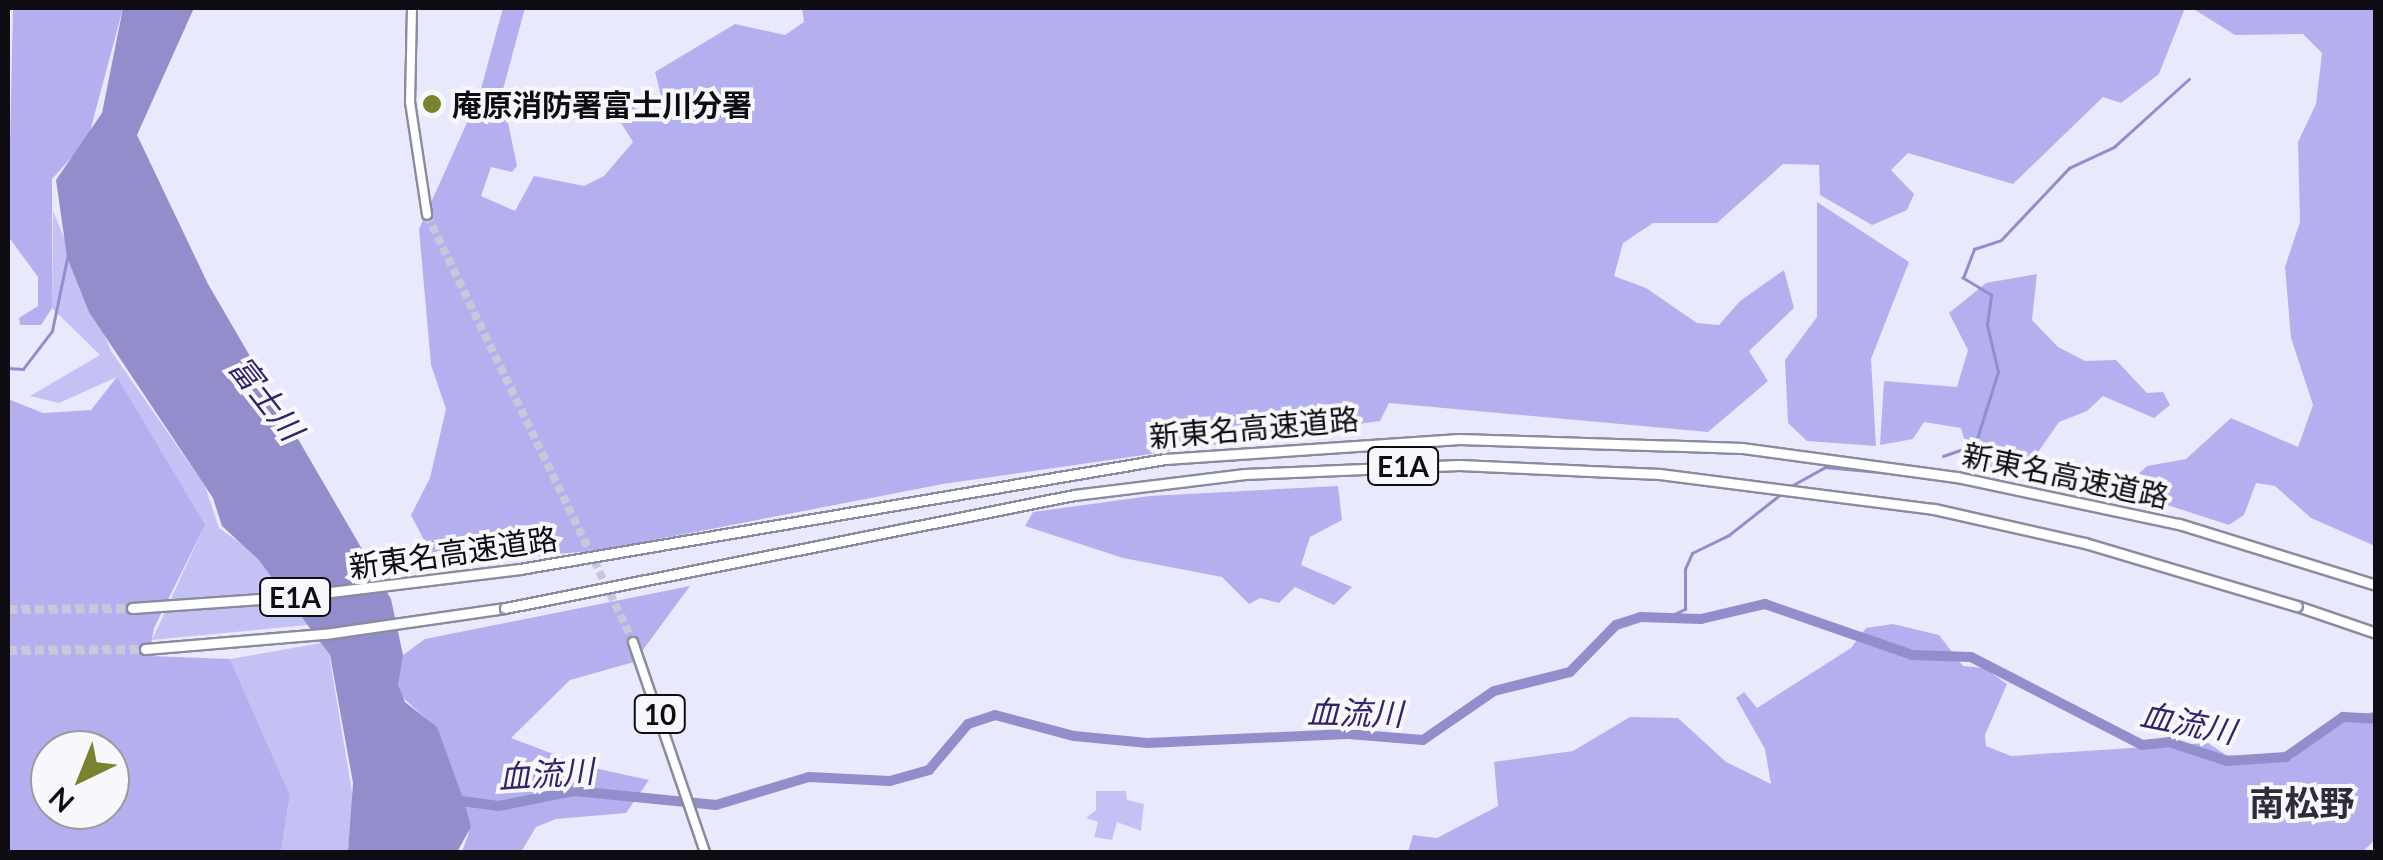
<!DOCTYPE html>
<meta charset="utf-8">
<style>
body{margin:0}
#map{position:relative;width:2383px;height:860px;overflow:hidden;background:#e9e9fe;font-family:Lato,"Noto Sans JP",sans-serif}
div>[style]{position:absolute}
.green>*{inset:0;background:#c4c2f5}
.forest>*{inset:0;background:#b4b0ef}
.water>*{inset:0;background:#928ecb}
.stream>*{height:2.5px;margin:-1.25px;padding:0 1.25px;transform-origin:1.25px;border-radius:1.25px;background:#928ecb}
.river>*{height:10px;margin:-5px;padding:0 5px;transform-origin:5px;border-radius:5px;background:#928ecb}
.primary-tunnel>*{height:8px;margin-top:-4px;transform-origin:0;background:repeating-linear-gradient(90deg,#c8c8db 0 8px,transparent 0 12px)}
.highway-tunnel>*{height:9px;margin-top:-4.5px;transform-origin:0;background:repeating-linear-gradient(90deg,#c8c8db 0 9px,transparent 0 13.5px)}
.roads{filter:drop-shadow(2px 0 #8b8b9e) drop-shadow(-2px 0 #8b8b9e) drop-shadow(0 2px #8b8b9e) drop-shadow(0 -2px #8b8b9e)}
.primary>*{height:8px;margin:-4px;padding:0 4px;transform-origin:4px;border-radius:4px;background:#fff}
.highway>*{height:9px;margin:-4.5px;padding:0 4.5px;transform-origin:4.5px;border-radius:4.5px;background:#fff}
.bridges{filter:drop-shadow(2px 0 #8b8b9e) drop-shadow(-2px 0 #8b8b9e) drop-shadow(0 2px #8b8b9e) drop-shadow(0 -2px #8b8b9e)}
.highway-bridge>*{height:9px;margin:-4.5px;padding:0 4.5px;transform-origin:4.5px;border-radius:4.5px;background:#fff}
.dots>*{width:28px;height:28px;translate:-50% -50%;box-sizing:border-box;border:5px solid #f8f8fc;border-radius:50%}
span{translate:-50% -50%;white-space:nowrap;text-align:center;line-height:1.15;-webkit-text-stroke:8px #f8f8fc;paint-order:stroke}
.shield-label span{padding:2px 8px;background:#f8f8fc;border:2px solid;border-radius:8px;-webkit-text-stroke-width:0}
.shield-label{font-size:28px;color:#0e0d14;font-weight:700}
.poi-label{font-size:30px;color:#0e0d14;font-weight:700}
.left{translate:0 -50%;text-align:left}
.street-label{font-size:30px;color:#0e0d14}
.water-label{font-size:32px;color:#32246b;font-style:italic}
.quarter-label{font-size:35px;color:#2c2c3b;font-weight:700}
.frame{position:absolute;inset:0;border:10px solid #0e0d14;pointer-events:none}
.north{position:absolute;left:30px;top:730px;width:100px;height:100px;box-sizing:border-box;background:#f8f8fc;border:2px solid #9a9a9f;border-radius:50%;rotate:223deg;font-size:28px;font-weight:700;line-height:40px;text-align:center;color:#0e0d14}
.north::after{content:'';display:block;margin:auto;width:35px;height:45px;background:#7b822d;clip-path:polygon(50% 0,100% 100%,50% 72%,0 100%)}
</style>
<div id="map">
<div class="green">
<i style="clip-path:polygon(53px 211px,111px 351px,205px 486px,219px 528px,259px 556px,307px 625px,152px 640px,204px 527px,117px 377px,59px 403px,30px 396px,100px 355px,52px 308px)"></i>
<i style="clip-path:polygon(327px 642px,353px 798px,348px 852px,281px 852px,290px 795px,230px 659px)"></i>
<i style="clip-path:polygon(1096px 791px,1126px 791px,1127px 800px,1144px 804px,1141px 831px,1117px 822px,1112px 840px,1094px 837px,1098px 822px,1086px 818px,1096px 810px)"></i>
</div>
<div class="forest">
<i style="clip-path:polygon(13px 8px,123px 8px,88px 139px,52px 179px,52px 308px,41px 325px,20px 325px,19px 318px,38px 306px,38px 277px,8px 236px)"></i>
<i style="clip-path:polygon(503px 8px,525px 8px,502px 93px,517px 166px,512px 172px,491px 167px,481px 196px,515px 211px,534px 176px,584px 186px,604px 176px,633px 142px,616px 115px,625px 101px,647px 116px,664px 108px,655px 72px,735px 24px,785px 35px,804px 22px,802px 8px,2185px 8px,2159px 74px,2121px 103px,2103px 97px,2013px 184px,1908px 153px,1891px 170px,1914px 194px,1907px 210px,1872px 225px,1820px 195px,1819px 165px,1783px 164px,1717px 223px,1653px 223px,1623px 243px,1614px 276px,1646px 288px,1697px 323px,1719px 325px,1740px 301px,1784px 270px,1794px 308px,1749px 351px,1768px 381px,1708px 432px,1389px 403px,1380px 421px,943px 484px,602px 550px,437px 565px,411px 515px,430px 478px,446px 409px,431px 365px,419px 229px,479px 96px)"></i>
<i style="clip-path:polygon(2192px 8px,2375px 8px,2375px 546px,2311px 518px,2275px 486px,2256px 483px,2244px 515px,2229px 525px,2121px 490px,2147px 466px,2186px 459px,2231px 418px,2298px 447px,2313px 405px,2291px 338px,2285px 267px,2300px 222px,2298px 142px,2316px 104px,2322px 53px,2303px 34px,2235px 35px)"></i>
<i style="clip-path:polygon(1817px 202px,1909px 262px,1871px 359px,1876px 446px,1807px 441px,1788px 423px,1785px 360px,1817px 317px)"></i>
<i style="clip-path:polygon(2037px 274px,2032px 320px,2058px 347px,2085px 361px,2116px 360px,2147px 393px,2163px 392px,2170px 405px,2154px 418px,2103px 396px,2087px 411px,2059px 422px,2029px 465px,2000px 476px,1973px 470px,1961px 428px,1924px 422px,1913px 439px,1880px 445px,1884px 381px,1957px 387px,1968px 350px,1949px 313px,1986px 283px)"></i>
<i style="clip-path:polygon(evenodd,117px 377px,205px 525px,154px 628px,149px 656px,230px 659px,290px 795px,281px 852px,8px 852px,8px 399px,43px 413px,91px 410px,117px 377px,50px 750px,110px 750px,110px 810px,50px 810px,50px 750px)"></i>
<i style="clip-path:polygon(1338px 486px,1342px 520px,1310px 537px,1301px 565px,1352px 587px,1334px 605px,1295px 587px,1279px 603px,1260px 598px,1249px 604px,1222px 577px,1123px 558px,1025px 526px,1033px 512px,1150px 496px)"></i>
<i style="clip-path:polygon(690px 586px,634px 662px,570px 680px,511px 738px,585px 766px,649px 780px,626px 813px,556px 819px,536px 827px,521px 852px,462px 852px,469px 832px,430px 722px,391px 687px,403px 655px,425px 639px)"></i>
<i style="clip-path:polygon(1893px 624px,1939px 635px,1963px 666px,1984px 668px,2007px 684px,1985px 735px,1986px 746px,2011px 756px,2208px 743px,2226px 755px,2291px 760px,2333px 725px,2375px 711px,2375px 840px,2362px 852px,1408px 852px,1413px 835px,1437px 838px,1498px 806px,1494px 762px,1573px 751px,1630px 717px,1678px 718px,1726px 762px,1771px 784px,1765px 749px,1736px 698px,1744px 692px,1757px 708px,1851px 648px,1866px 628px)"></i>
</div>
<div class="water">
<i style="clip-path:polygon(123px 8px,194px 8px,137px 135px,208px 284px,391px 599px,403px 655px,398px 685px,405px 702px,437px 727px,464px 801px,471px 827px,457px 852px,348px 852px,353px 783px,330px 655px,258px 559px,222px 526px,213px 498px,89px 312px,67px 257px,56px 180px,102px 113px)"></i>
</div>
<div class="stream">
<i style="left:8px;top:368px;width:15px;rotate:4deg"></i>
<i style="left:23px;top:369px;width:48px;rotate:-52.7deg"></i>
<i style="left:52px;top:331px;width:79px;rotate:-78.3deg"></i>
<i style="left:1943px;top:456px;width:34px;rotate:-19deg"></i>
<i style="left:1975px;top:445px;width:77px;rotate:-72.5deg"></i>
<i style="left:1998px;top:372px;width:48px;rotate:-103.2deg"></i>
<i style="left:1987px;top:325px;width:30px;rotate:-82deg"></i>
<i style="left:1991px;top:295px;width:33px;rotate:-149deg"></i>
<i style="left:1963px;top:278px;width:31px;rotate:-69deg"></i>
<i style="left:1974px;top:249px;width:28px;rotate:-18deg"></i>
<i style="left:2001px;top:240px;width:99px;rotate:-46.6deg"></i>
<i style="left:2069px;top:168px;width:50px;rotate:-25deg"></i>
<i style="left:2114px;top:147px;width:101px;rotate:-42.2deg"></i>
<i style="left:1791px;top:486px;width:39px;rotate:-29deg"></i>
<i style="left:1825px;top:467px;width:87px;rotate:5.3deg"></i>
<i style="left:1668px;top:617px;width:19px;rotate:-25deg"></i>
<i style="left:1685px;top:609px;width:40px;rotate:-90deg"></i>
<i style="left:1685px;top:569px;width:17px;rotate:-66deg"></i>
<i style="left:1692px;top:553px;width:41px;rotate:-25.9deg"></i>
<i style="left:1729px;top:535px;width:66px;rotate:-38.3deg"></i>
</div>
<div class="river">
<i style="left:454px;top:800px;width:45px;rotate:7.6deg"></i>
<i style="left:499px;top:806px;width:76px;rotate:-11.3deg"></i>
<i style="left:574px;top:791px;width:143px;rotate:5.6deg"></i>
<i style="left:716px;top:805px;width:97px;rotate:-16.8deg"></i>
<i style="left:809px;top:777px;width:81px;rotate:2.8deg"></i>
<i style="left:890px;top:781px;width:41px;rotate:-15.8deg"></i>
<i style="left:929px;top:770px;width:60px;rotate:-49.7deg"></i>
<i style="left:968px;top:724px;width:28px;rotate:-18deg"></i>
<i style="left:995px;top:715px;width:82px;rotate:14.9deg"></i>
<i style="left:1074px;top:736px;width:74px;rotate:5.4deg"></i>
<i style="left:1148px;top:743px;width:200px;rotate:-2.6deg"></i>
<i style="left:1348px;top:734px;width:75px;rotate:4.6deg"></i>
<i style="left:1423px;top:740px;width:86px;rotate:-34.6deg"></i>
<i style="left:1494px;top:691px;width:78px;rotate:-14deg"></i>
<i style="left:1570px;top:672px;width:66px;rotate:-45.6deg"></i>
<i style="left:1616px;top:625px;width:26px;rotate:-18deg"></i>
<i style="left:1641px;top:617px;width:60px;rotate:1.9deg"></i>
<i style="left:1701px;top:619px;width:66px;rotate:-13.2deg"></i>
<i style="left:1765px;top:604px;width:156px;rotate:19.1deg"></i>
<i style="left:1912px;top:655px;width:59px;rotate:1.9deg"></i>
<i style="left:1971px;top:657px;width:192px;rotate:27.2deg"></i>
<i style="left:2142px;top:745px;width:27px;rotate:-6deg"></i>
<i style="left:2169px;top:742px;width:61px;rotate:18.1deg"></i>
<i style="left:2227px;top:761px;width:59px;rotate:-3.9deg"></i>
<i style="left:2286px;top:757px;width:70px;rotate:-35.1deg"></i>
<i style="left:2343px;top:717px;width:33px;rotate:3deg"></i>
</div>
<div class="primary-tunnel">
<i style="left:427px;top:215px;width:474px;rotate:64.2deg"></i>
</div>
<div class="highway-tunnel">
<i style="left:8px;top:609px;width:124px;rotate:-0.5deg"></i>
<i style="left:8px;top:650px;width:137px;rotate:-0.4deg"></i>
</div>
<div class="roads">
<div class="primary">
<i style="left:412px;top:8px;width:94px;rotate:91.2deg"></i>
<i style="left:410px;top:102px;width:114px;rotate:81.4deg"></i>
<i style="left:633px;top:642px;width:222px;rotate:71.1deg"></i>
</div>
<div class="highway">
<i style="left:2297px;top:606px;width:83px;rotate:18.9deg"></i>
<i style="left:132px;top:608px;width:157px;rotate:-4deg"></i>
<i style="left:289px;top:597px;width:233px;rotate:-6.9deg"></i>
<i style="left:520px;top:569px;width:654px;rotate:-9.68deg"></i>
<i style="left:1165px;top:459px;width:295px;rotate:-3.9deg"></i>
<i style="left:1459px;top:439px;width:283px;rotate:1.8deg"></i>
<i style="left:1742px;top:448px;width:217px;rotate:7.7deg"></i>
<i style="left:1957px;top:477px;width:227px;rotate:12deg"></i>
<i style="left:2179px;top:524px;width:206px;rotate:17.2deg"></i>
<i style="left:145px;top:649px;width:181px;rotate:-4.8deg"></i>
<i style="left:325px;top:634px;width:182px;rotate:-8.2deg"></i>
</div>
</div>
<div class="bridges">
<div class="highway-bridge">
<i style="left:505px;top:608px;width:580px;rotate:-11.23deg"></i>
<i style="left:1074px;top:495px;width:172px;rotate:-7deg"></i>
<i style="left:1245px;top:474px;width:214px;rotate:-2.4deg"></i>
<i style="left:1459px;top:465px;width:201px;rotate:2.6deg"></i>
<i style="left:1660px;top:474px;width:276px;rotate:7.3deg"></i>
<i style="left:1934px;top:509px;width:155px;rotate:12.7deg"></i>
<i style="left:2085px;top:543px;width:221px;rotate:16.6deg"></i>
</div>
</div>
<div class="dots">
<i style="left:432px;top:104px;background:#7b822d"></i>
</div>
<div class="shield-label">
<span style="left:1403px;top:466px">E1A</span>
<span style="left:295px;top:597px">E1A</span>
<span style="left:660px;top:714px">10</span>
</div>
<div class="poi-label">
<span class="left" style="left:452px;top:104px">庵原消防署富士川分署</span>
</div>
<div class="street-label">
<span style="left:1254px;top:427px;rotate:-5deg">新東名高速道路</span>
<span style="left:2066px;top:475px;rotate:12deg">新東名高速道路</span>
<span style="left:453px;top:552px;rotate:-8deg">新東名高速道路</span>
</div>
<div class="water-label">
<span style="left:266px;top:398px;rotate:52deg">富士川</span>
<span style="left:1355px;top:713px;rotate:1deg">血流川</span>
<span style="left:2188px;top:723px;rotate:11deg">血流川</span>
<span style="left:546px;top:774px;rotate:-4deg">血流川</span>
</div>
<div class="quarter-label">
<span style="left:2302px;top:802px">南松野</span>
</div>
<div class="frame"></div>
<div class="north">N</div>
</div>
